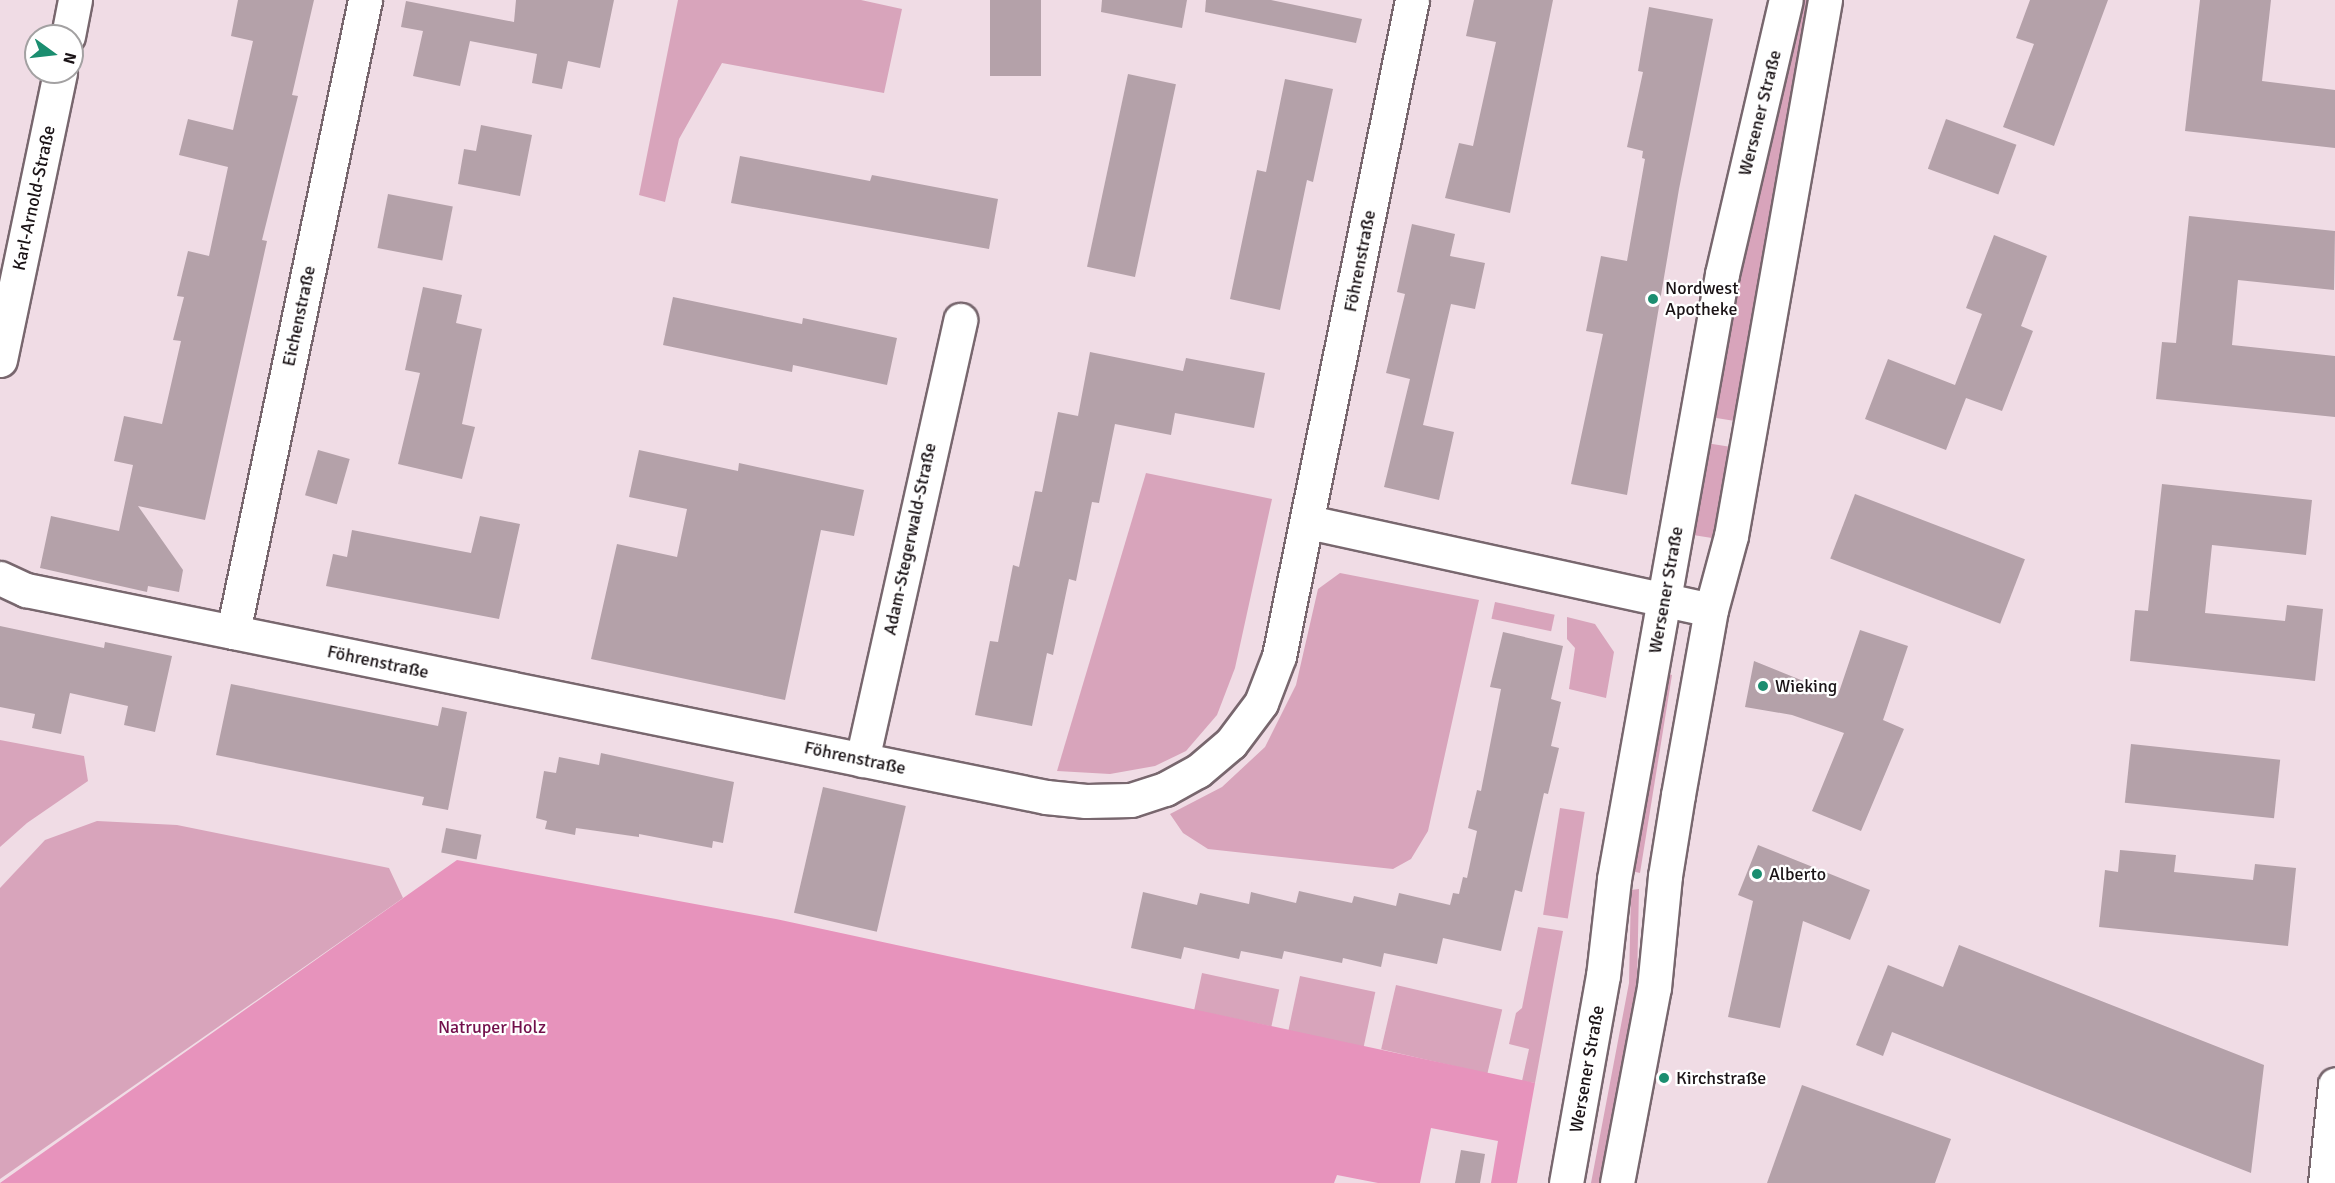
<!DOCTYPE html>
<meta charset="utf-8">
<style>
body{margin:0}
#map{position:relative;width:2335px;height:1183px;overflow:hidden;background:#f0dce5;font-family:Signika,sans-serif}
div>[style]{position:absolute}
.green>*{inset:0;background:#d8a4bb;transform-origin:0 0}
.forest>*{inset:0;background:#e793bc}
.building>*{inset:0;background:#b4a1a9;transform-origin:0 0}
.roads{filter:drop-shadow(2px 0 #78676e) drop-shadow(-2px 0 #78676e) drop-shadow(0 2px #78676e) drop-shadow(0 -2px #78676e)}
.minor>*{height:33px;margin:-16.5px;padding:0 16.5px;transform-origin:16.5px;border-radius:16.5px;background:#fff}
.major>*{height:33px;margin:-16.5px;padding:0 16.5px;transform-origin:16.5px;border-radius:16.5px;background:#fff}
.dots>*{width:16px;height:16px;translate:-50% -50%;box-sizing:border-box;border:3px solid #fff;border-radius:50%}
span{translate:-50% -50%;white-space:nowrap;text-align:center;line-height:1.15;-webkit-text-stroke:4.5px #fff;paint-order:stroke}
.street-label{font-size:18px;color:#1a1316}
.poi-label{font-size:18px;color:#1a1316}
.left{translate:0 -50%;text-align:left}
.park-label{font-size:18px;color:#720f4b}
.north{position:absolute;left:24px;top:24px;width:60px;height:60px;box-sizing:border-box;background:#fff;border:2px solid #a3a1a2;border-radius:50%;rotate:105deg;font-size:16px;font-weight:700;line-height:24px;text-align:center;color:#1a1316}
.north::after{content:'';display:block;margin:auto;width:21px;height:27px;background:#1b8e70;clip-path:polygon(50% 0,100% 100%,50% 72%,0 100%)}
</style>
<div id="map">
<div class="green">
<i style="clip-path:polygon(678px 0,861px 0,902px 9px,884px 93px,722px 63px,679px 139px,665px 202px,639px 195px)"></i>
<i style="clip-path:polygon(1799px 0,1809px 0,1735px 421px,1710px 417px,1739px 264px)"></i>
<i style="left:1706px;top:443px;width:24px;height:93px;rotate:9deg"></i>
<i style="clip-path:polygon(1146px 473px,1272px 499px,1235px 668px,1217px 715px,1186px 751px,1155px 766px,1110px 774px,1057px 771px)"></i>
<i style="clip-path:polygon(1340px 573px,1479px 600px,1428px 831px,1411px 859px,1393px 869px,1208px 849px,1183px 833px,1170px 814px,1222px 787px,1265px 747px,1296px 685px,1318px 589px)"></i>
<i style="left:1495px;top:602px;width:61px;height:17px;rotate:12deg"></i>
<i style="clip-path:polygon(1567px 617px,1595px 624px,1614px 652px,1606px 698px,1569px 689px,1575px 648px,1567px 639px)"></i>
<i style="clip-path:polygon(1665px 673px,1672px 675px,1640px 873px,1631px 871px)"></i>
<i style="clip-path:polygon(0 740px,84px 756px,88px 781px,27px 823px,0 847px)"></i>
<i style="left:1560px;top:808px;width:25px;height:108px;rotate:9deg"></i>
<i style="clip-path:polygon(97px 821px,177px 825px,389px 868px,403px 898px,0 1179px,0 888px,45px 840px)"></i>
<i style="clip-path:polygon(1639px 889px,1637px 983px,1600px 1183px,1591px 1183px,1629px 983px,1631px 890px)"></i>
<i style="clip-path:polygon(1538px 927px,1563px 931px,1535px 1083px,1522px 1081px,1529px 1049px,1509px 1044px,1516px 1013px,1522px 1008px)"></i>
<i style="left:1202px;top:973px;width:79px;height:38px;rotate:12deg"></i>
<i style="left:1300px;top:976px;width:77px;height:56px;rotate:12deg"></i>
<i style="left:1396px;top:985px;width:109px;height:66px;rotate:13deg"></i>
</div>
<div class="forest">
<i style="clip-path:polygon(457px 860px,776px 919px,1535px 1083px,1517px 1183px,1491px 1183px,1498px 1141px,1431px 1128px,1420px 1183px,1378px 1183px,1337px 1175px,1334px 1183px,0 1183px)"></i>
</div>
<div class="building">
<i style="clip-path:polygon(238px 0,314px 0,292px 95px,298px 96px,262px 240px,267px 241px,205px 520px,138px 506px,183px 570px,179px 592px,148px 586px,147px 592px,40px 568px,51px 516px,119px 531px,133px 465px,114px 461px,124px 416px,162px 424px,181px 341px,173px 340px,184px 297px,177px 296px,188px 251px,209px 256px,228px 167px,179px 155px,188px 119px,233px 130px,253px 41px,231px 36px)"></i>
<i style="clip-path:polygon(516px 0,614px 0,600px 68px,568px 61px,562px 89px,532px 83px,537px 54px,470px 41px,460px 86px,413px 76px,423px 31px,401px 27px,406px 1px,514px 22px)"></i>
<i style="left:990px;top:0;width:51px;height:76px"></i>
<i style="clip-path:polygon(1102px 0,1187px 0,1182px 28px,1101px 12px)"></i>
<i style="clip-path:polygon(1206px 0,1271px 0,1362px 19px,1356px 43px,1205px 12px)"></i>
<i style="clip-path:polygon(1474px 0,1553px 0,1510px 213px,1445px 198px,1459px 143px,1473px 146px,1496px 42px,1466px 36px)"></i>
<i style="clip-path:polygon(2030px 0,2108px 0,2054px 146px,2003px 127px,2034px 44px,2016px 38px)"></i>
<i style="clip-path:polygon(2200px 0,2271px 0,2262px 81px,2335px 90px,2335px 148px,2185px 131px)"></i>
<i style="clip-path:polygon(1649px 7px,1713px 19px,1679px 189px,1627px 495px,1571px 484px,1603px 334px,1586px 331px,1601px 256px,1627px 261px,1645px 159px,1642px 158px,1643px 151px,1627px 147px,1643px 72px,1638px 71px)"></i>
<i style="left:1128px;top:74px;width:49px;height:197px;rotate:12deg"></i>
<i style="clip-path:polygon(1285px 79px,1333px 89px,1313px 182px,1307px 180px,1280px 310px,1230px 299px,1257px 170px,1266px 172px)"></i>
<i style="left:1946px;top:119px;width:75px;height:53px;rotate:20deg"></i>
<i style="clip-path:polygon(481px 125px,532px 135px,520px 196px,458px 184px,464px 149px,476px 151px)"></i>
<i style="clip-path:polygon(740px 156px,870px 181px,872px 175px,998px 199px,989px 249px,731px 203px)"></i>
<i style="left:388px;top:194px;width:66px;height:55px;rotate:11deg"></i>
<i style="clip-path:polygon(2189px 216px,2335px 231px,2334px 290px,2238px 280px,2232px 345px,2335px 356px,2335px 417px,2156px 399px,2162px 342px,2176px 343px)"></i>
<i style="clip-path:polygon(1412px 224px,1455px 234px,1450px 256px,1485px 263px,1475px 309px,1451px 304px,1423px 425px,1454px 432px,1439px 500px,1384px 487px,1410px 379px,1386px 373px,1405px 294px,1397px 292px)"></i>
<i style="clip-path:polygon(1994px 235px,2047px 256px,2021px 326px,2033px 331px,2002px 411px,1966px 398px,1946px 450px,1865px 419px,1888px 359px,1955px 385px,1982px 314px,1966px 308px)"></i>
<i style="clip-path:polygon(423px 287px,462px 295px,456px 323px,482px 329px,462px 424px,475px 427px,462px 479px,398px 464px,420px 373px,405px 370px)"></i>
<i style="clip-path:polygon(673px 297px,802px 324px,803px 318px,897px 338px,887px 385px,793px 365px,792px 372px,663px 345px)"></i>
<i style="clip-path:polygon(1090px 352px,1183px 371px,1186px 358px,1265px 373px,1254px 428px,1175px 413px,1171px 435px,1115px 424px,1099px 503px,1092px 502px,1076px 581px,1069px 579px,1053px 655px,1047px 653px,1032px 726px,975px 715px,990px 641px,998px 642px,1013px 565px,1019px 567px,1035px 491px,1042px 492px,1058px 412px,1078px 416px)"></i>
<i style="left:318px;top:450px;width:33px;height:47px;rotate:16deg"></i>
<i style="clip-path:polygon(639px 450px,738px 471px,739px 463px,864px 490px,854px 536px,821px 530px,785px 700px,591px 659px,617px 544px,677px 557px,687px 509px,629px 497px)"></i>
<i style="clip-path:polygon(2162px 484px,2312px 500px,2306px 555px,2212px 545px,2205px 613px,2285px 621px,2287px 605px,2323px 609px,2315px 681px,2130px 661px,2135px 610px,2148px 611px)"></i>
<i style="left:1855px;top:494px;width:182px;height:69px;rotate:21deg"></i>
<i style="clip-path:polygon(480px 516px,520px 524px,499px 619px,326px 586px,333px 554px,347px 557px,352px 530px,471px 553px)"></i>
<i style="clip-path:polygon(0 626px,104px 648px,105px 642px,172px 656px,155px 732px,124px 725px,128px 706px,70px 693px,61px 734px,32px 728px,35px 714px,0 707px)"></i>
<i style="clip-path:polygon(1860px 630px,1908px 646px,1883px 720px,1904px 729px,1861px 831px,1812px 811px,1844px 733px,1792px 715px,1745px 707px,1754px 661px,1838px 695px)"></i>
<i style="clip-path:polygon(1503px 632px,1563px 646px,1551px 699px,1561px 702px,1551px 746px,1559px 748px,1548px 794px,1544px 793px,1522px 892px,1515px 890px,1501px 951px,1443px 938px,1437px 964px,1384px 953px,1381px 967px,1343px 958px,1342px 963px,1284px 951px,1282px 959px,1241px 951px,1239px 959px,1184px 947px,1181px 959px,1131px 948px,1143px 892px,1197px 905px,1200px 893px,1249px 904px,1251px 892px,1296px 903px,1299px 891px,1352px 903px,1354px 896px,1396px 906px,1399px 893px,1450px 905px,1453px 893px,1459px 894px,1463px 877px,1467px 878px,1477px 831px,1468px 828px,1477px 790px,1481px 791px,1501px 689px,1490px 687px)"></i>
<i style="clip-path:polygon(231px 684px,438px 726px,442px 707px,467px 712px,448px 810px,422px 805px,424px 797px,216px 755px)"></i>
<i style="left:2131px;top:744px;width:150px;height:59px;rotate:6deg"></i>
<i style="clip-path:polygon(601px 753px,734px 782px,723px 843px,713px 841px,712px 848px,639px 834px,639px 837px,576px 828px,575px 835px,545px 829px,547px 821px,536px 818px,544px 771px,556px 773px,559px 757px,599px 765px)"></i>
<i style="left:823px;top:787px;width:85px;height:129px;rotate:13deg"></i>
<i style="left:446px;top:828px;width:36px;height:25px;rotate:11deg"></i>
<i style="clip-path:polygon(1758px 845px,1870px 890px,1850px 940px,1803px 921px,1780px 1028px,1728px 1017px,1753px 901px,1738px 895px)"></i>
<i style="clip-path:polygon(2120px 850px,2176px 855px,2174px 872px,2253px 880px,2255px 864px,2296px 868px,2288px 946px,2099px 927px,2105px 870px,2118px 872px)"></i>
<i style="clip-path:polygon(1959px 945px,2264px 1065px,2251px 1173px,1892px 1032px,1883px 1056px,1856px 1045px,1888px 965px,1943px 987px)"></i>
<i style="clip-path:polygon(1802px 1085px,1951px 1139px,1935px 1183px,1767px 1183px)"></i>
<i style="clip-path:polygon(1461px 1150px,1485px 1154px,1480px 1183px,1455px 1183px)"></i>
</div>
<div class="roads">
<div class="minor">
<i style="left:68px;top:36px;width:37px;rotate:-79deg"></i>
<i style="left:0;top:360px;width:294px;rotate:-78.2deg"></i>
<i style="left:1308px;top:522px;width:412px;rotate:12.3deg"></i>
<i style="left:0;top:578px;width:29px;rotate:25deg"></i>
<i style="left:26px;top:590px;width:1041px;rotate:11.47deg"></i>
<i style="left:1046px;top:797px;width:40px;rotate:5.7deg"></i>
<i style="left:1086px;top:801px;width:45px;rotate:-1.3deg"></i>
<i style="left:1131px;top:800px;width:36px;rotate:-18deg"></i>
<i style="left:1165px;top:789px;width:38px;rotate:-29deg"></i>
<i style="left:1198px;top:771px;width:43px;rotate:-40.3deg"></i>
<i style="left:1231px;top:743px;width:50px;rotate:-53.1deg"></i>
<i style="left:1261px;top:703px;width:50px;rotate:-69deg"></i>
<i style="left:1279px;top:656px;width:669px;rotate:-78.54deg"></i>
<i style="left:233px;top:632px;width:646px;rotate:-78.2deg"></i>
<i style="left:862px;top:760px;width:451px;rotate:-77.4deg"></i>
<i style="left:2325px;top:1183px;width:99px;rotate:-84.2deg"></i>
</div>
<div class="major">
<i style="left:1566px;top:1183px;width:210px;rotate:-79.9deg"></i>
<i style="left:1603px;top:976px;width:98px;rotate:-83.5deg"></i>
<i style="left:1614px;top:879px;width:615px;rotate:-79.88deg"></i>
<i style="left:1722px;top:274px;width:281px;rotate:-76.9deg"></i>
<i style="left:1617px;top:1183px;width:198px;rotate:-79.3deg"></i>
<i style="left:1654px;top:988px;width:113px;rotate:-84.4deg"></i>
<i style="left:1665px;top:876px;width:82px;rotate:-80.9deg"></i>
<i style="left:1678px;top:795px;width:188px;rotate:-79.9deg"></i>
<i style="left:1711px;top:610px;width:77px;rotate:-74.9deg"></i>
<i style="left:1731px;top:536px;width:544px;rotate:-80.05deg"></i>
</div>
</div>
<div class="dots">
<i style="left:1653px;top:299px;background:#1b8e70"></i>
<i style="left:1763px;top:686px;background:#1b8e70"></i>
<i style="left:1757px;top:874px;background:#1b8e70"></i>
<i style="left:1664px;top:1078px;background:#1b8e70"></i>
</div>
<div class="street-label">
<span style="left:1760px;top:113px;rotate:-76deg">Wersener Straße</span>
<span style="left:34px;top:198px;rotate:-78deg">Karl-Arnold-Straße</span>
<span style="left:1360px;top:261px;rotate:-79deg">Föhrenstraße</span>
<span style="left:299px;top:316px;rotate:-78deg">Eichenstraße</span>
<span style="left:910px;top:539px;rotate:-78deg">Adam-Stegerwald-Straße</span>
<span style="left:1666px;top:590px;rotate:-80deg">Wersener Straße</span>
<span style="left:378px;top:662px;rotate:12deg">Föhrenstraße</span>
<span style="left:855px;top:758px;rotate:12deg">Föhrenstraße</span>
<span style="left:1587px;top:1069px;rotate:-80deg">Wersener Straße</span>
</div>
<div class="poi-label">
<span class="left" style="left:1665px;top:299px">Nordwest<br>Apotheke</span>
<span class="left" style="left:1775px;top:686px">Wieking</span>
<span class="left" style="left:1769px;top:874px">Alberto</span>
<span class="left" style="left:1676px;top:1078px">Kirchstraße</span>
</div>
<div class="park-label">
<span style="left:492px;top:1027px">Natruper Holz</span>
</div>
<div class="north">N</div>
</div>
